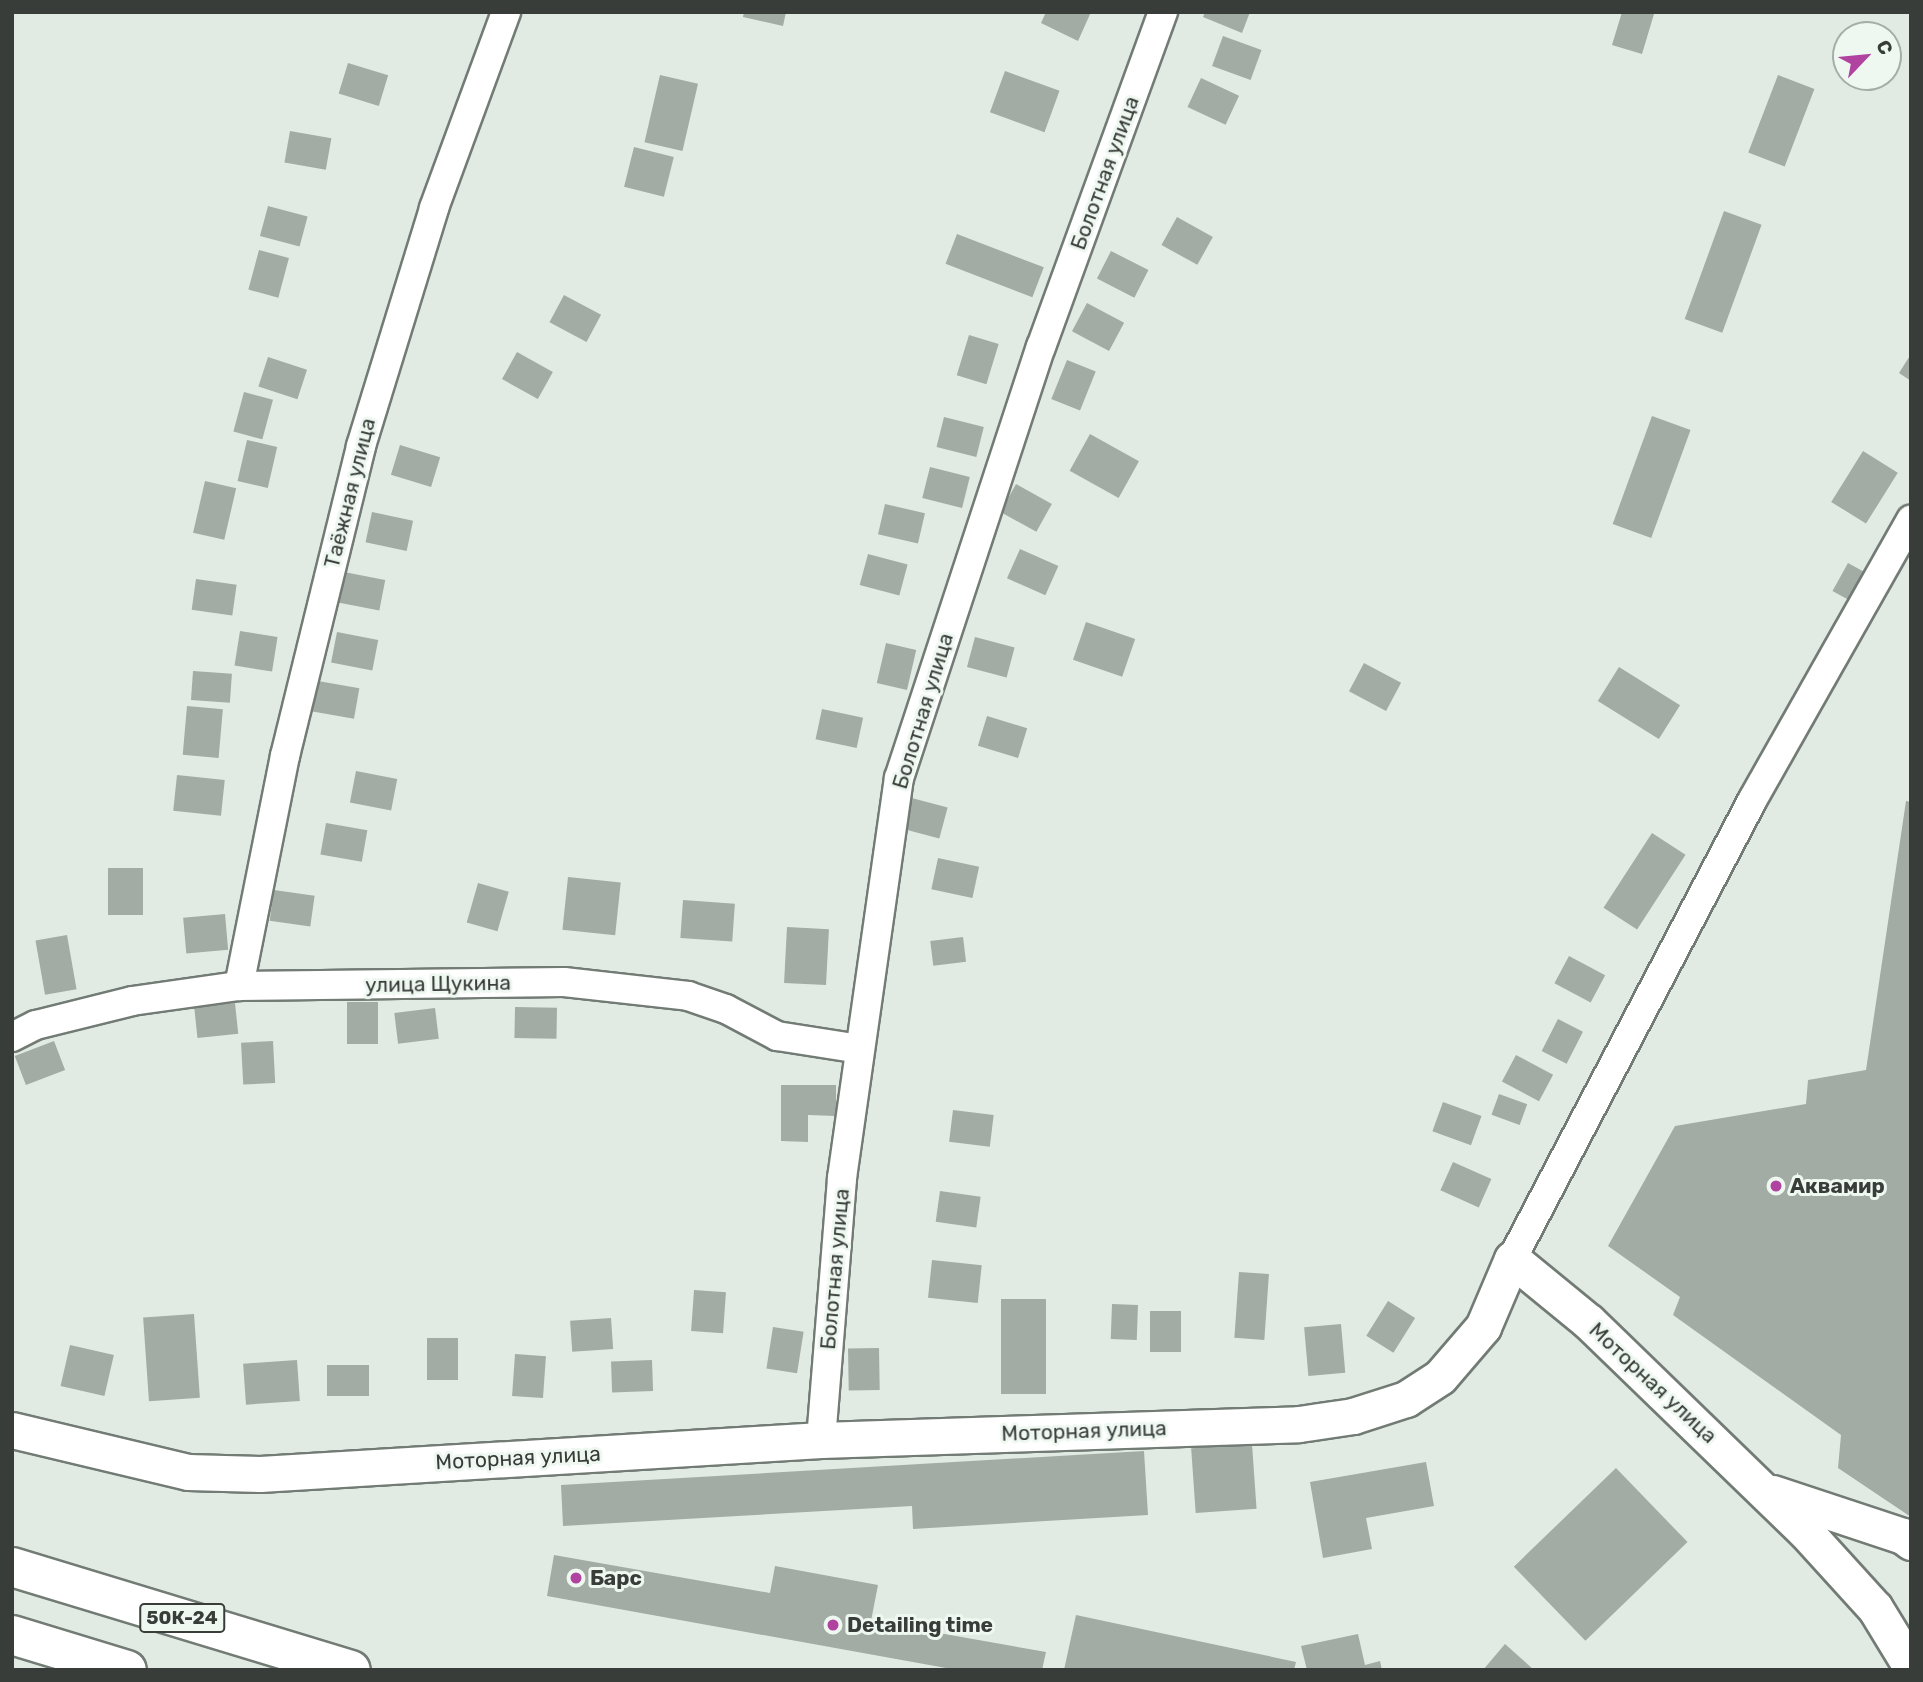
<!DOCTYPE html>
<meta charset="utf-8">
<style>
body{margin:0}
#map{position:relative;width:1923px;height:1682px;overflow:hidden;background:#e1ebe4;font-family:Rubik,sans-serif}
div>[style]{position:absolute}
.building>*{inset:0;background:#a2aba4;transform-origin:0 0}
.roads{filter:drop-shadow(2px 0 #727b74) drop-shadow(-2px 0 #727b74) drop-shadow(0 2px #727b74) drop-shadow(0 -2px #727b74)}
.minor>*{height:28px;margin:-14px;padding:0 14px;transform-origin:14px;border-radius:14px;background:#fff}
.tertiary>*{height:35px;margin:-17.5px;padding:0 17.5px;transform-origin:17.5px;border-radius:17.5px;background:#fff}
.primary>*{height:38px;margin:-19px;padding:0 19px;transform-origin:19px;border-radius:19px;background:#fff}
.dots>*{width:19px;height:19px;translate:-50% -50%;box-sizing:border-box;border:4px solid #eef8f1;border-radius:50%}
span{translate:-50% -50%;white-space:nowrap;text-align:center;line-height:1.15;-webkit-text-stroke:6px #eef8f1;paint-order:stroke}
.shield-label span{padding:2px 5px;background:#eef8f1;border:2px solid;border-radius:5px;-webkit-text-stroke-width:0}
.shield-label{font-size:19px;color:#393d3a;font-weight:700}
.street-label{font-size:21px;color:#393d3a}
.poi-label{font-size:21px;color:#393d3a;font-weight:700}
.left{translate:0 -50%;text-align:left}
.frame{position:absolute;inset:0;border:14px solid #393d3a;pointer-events:none}
.north{position:absolute;left:1832px;top:21px;width:70px;height:70px;box-sizing:border-box;background:#eef8f1;border:2px solid #a6ada8;border-radius:50%;rotate:64deg;font-size:19px;font-weight:700;line-height:28px;text-align:center;color:#393d3a}
.north::after{content:'';display:block;margin:auto;width:24px;height:32px;background:#b042a0;clip-path:polygon(50% 0,100% 100%,50% 72%,0 100%)}
</style>
<div id="map">
<div class="building">
<i style="clip-path:polygon(744px 12px,786px 12px,783px 26px,743px 17px)"></i>
<i style="clip-path:polygon(1046px 12px,1091px 12px,1078px 41px,1041px 23px)"></i>
<i style="clip-path:polygon(1205px 12px,1250px 12px,1242px 33px,1203px 17px)"></i>
<i style="clip-path:polygon(1622px 12px,1654px 14px,1642px 54px,1612px 45px)"></i>
<i style="left:1223px;top:36px;width:41px;height:32px;rotate:20deg"></i>
<i style="left:348px;top:63px;width:42px;height:32px;rotate:17deg"></i>
<i style="left:1005px;top:71px;width:58px;height:44px;rotate:20deg"></i>
<i style="left:660px;top:75px;width:39px;height:69px;rotate:13deg"></i>
<i style="left:1778px;top:75px;width:39px;height:83px;rotate:21deg"></i>
<i style="left:1201px;top:78px;width:42px;height:32px;rotate:25deg"></i>
<i style="left:290px;top:131px;width:42px;height:32px;rotate:10deg"></i>
<i style="left:634px;top:147px;width:41px;height:41px;rotate:14deg"></i>
<i style="left:268px;top:206px;width:41px;height:31px;rotate:15deg"></i>
<i style="left:1724px;top:211px;width:40px;height:115px;rotate:20deg"></i>
<i style="left:1177px;top:217px;width:41px;height:32px;rotate:29deg"></i>
<i style="left:957px;top:234px;width:93px;height:32px;rotate:21deg"></i>
<i style="left:259px;top:250px;width:31px;height:41px;rotate:15deg"></i>
<i style="left:1111px;top:251px;width:42px;height:31px;rotate:27deg"></i>
<i style="left:564px;top:295px;width:42px;height:31px;rotate:28deg"></i>
<i style="left:1087px;top:303px;width:42px;height:32px;rotate:28deg"></i>
<i style="left:969px;top:335px;width:31px;height:42px;rotate:17deg"></i>
<i style="left:517px;top:352px;width:41px;height:31px;rotate:29deg"></i>
<i style="clip-path:polygon(1911px 354px,1911px 381px,1899px 373px)"></i>
<i style="left:268px;top:357px;width:41px;height:31px;rotate:18deg"></i>
<i style="left:1067px;top:360px;width:31px;height:42px;rotate:22deg"></i>
<i style="left:244px;top:392px;width:30px;height:41px;rotate:15deg"></i>
<i style="left:1652px;top:416px;width:41px;height:115px;rotate:20deg"></i>
<i style="left:944px;top:417px;width:41px;height:31px;rotate:14deg"></i>
<i style="left:1090px;top:434px;width:56px;height:42px;rotate:29deg"></i>
<i style="left:247px;top:440px;width:31px;height:42px;rotate:13deg"></i>
<i style="left:400px;top:445px;width:42px;height:31px;rotate:17deg"></i>
<i style="left:1863px;top:451px;width:41px;height:60px;rotate:32deg"></i>
<i style="left:930px;top:467px;width:41px;height:32px;rotate:14deg"></i>
<i style="left:205px;top:481px;width:32px;height:53px;rotate:13deg"></i>
<i style="left:1016px;top:484px;width:41px;height:32px;rotate:29deg"></i>
<i style="left:885px;top:504px;width:41px;height:31px;rotate:13deg"></i>
<i style="left:372px;top:512px;width:42px;height:31px;rotate:12deg"></i>
<i style="left:1020px;top:549px;width:42px;height:32px;rotate:24deg"></i>
<i style="left:868px;top:554px;width:41px;height:32px;rotate:15deg"></i>
<i style="left:1848px;top:563px;width:25px;height:32px;rotate:29deg"></i>
<i style="left:344px;top:572px;width:42px;height:31px;rotate:11deg"></i>
<i style="left:196px;top:579px;width:41px;height:31px;rotate:8deg"></i>
<i style="left:1086px;top:622px;width:52px;height:40px;rotate:19deg"></i>
<i style="left:240px;top:631px;width:38px;height:35px;rotate:9deg"></i>
<i style="left:337px;top:632px;width:42px;height:31px;rotate:11deg"></i>
<i style="left:975px;top:637px;width:41px;height:31px;rotate:15deg"></i>
<i style="left:886px;top:643px;width:31px;height:41px;rotate:13deg"></i>
<i style="left:1364px;top:663px;width:42px;height:32px;rotate:28deg"></i>
<i style="left:1619px;top:667px;width:72px;height:40px;rotate:32deg"></i>
<i style="left:193px;top:671px;width:39px;height:29px;rotate:4deg"></i>
<i style="left:318px;top:681px;width:42px;height:31px;rotate:10deg"></i>
<i style="left:187px;top:706px;width:36px;height:49px;rotate:5deg"></i>
<i style="left:822px;top:709px;width:42px;height:31px;rotate:12deg"></i>
<i style="left:987px;top:716px;width:42px;height:31px;rotate:17deg"></i>
<i style="left:356px;top:771px;width:42px;height:32px;rotate:11deg"></i>
<i style="left:177px;top:775px;width:48px;height:36px;rotate:6deg"></i>
<i style="left:908px;top:797px;width:41px;height:32px;rotate:15deg"></i>
<i style="clip-path:polygon(1906px 801px,1911px 802px,1911px 1517px,1838px 1468px,1841px 1435px,1673px 1315px,1680px 1297px,1608px 1246px,1675px 1126px,1806px 1104px,1808px 1080px,1866px 1070px)"></i>
<i style="left:326px;top:823px;width:42px;height:32px;rotate:10deg"></i>
<i style="left:1652px;top:833px;width:40px;height:89px;rotate:33deg"></i>
<i style="left:938px;top:858px;width:42px;height:32px;rotate:12deg"></i>
<i style="left:108px;top:868px;width:35px;height:47px"></i>
<i style="left:568px;top:877px;width:53px;height:53px;rotate:6deg"></i>
<i style="left:478px;top:883px;width:32px;height:41px;rotate:16deg"></i>
<i style="left:274px;top:890px;width:41px;height:31px;rotate:8deg"></i>
<i style="left:683px;top:900px;width:52px;height:38px;rotate:4deg"></i>
<i style="left:225px;top:914px;width:36px;height:42px;rotate:85deg"></i>
<i style="left:787px;top:927px;width:42px;height:56px;rotate:3deg"></i>
<i style="left:67px;top:935px;width:55px;height:32px;rotate:80deg"></i>
<i style="left:963px;top:937px;width:25px;height:33px;rotate:83deg"></i>
<i style="left:1569px;top:956px;width:41px;height:31px;rotate:28deg"></i>
<i style="left:347px;top:1002px;width:31px;height:42px"></i>
<i style="left:235px;top:1003px;width:31px;height:41px;rotate:84deg"></i>
<i style="left:515px;top:1007px;width:42px;height:31px;rotate:1deg"></i>
<i style="left:435px;top:1008px;width:31px;height:41px;rotate:83deg"></i>
<i style="left:1558px;top:1019px;width:28px;height:36px;rotate:27deg"></i>
<i style="left:54px;top:1041px;width:31px;height:42px;rotate:69deg"></i>
<i style="left:273px;top:1041px;width:42px;height:32px;rotate:87deg"></i>
<i style="left:1516px;top:1055px;width:42px;height:30px;rotate:28deg"></i>
<i style="clip-path:polygon(781px 1085px,836px 1085px,836px 1116px,808px 1115px,808px 1142px,781px 1141px)"></i>
<i style="left:1499px;top:1094px;width:30px;height:22px;rotate:20deg"></i>
<i style="left:1443px;top:1102px;width:41px;height:31px;rotate:20deg"></i>
<i style="left:953px;top:1110px;width:41px;height:32px;rotate:7deg"></i>
<i style="left:1453px;top:1162px;width:42px;height:31px;rotate:24deg"></i>
<i style="left:940px;top:1191px;width:41px;height:31px;rotate:8deg"></i>
<i style="left:932px;top:1260px;width:50px;height:38px;rotate:6deg"></i>
<i style="left:1239px;top:1272px;width:30px;height:66px;rotate:4deg"></i>
<i style="left:694px;top:1290px;width:32px;height:41px;rotate:4deg"></i>
<i style="left:1001px;top:1299px;width:45px;height:95px"></i>
<i style="left:1388px;top:1301px;width:32px;height:41px;rotate:32deg"></i>
<i style="left:1112px;top:1304px;width:26px;height:35px;rotate:2deg"></i>
<i style="left:1150px;top:1311px;width:31px;height:41px"></i>
<i style="left:194px;top:1314px;width:84px;height:51px;rotate:86deg"></i>
<i style="left:611px;top:1318px;width:31px;height:41px;rotate:86deg"></i>
<i style="left:1341px;top:1324px;width:49px;height:37px;rotate:85deg"></i>
<i style="left:773px;top:1327px;width:31px;height:42px;rotate:9deg"></i>
<i style="left:427px;top:1338px;width:31px;height:42px"></i>
<i style="left:70px;top:1345px;width:45px;height:42px;rotate:13deg"></i>
<i style="left:879px;top:1348px;width:42px;height:31px;rotate:89deg"></i>
<i style="left:515px;top:1354px;width:31px;height:42px;rotate:4deg"></i>
<i style="left:297px;top:1360px;width:41px;height:54px;rotate:86deg"></i>
<i style="left:652px;top:1360px;width:31px;height:41px;rotate:88deg"></i>
<i style="left:369px;top:1365px;width:31px;height:42px;rotate:90deg"></i>
<i style="left:1252px;top:1444px;width:65px;height:61px;rotate:86deg"></i>
<i style="clip-path:polygon(1144px 1451px,1148px 1515px,913px 1529px,912px 1506px,563px 1526px,561px 1485px)"></i>
<i style="clip-path:polygon(1426px 1462px,1434px 1506px,1366px 1518px,1372px 1549px,1323px 1558px,1310px 1482px)"></i>
<i style="left:1616px;top:1468px;width:103px;height:142px;rotate:46deg"></i>
<i style="clip-path:polygon(554px 1555px,770px 1593px,775px 1566px,878px 1585px,871px 1621px,1046px 1652px,1042px 1670px,957px 1670px,547px 1596px)"></i>
<i style="clip-path:polygon(1076px 1615px,1296px 1662px,1294px 1670px,1064px 1670px)"></i>
<i style="clip-path:polygon(1358px 1634px,1365px 1665px,1380px 1661px,1382px 1670px,1307px 1670px,1301px 1646px)"></i>
<i style="clip-path:polygon(1505px 1644px,1534px 1670px,1483px 1670px)"></i>
</div>
<div class="roads">
<div class="minor">
<i style="left:239px;top:986px;width:235px;rotate:-78.7deg"></i>
<i style="left:285px;top:756px;width:319px;rotate:-76.2deg"></i>
<i style="left:361px;top:446px;width:249px;rotate:-72.9deg"></i>
<i style="left:434px;top:208px;width:209px;rotate:-69.8deg"></i>
<i style="left:12px;top:1037px;width:27px;rotate:-27deg"></i>
<i style="left:36px;top:1025px;width:99px;rotate:-14deg"></i>
<i style="left:132px;top:1001px;width:108px;rotate:-8deg"></i>
<i style="left:239px;top:986px;width:325px;rotate:-0.7deg"></i>
<i style="left:564px;top:982px;width:125px;rotate:6.4deg"></i>
<i style="left:688px;top:996px;width:40px;rotate:18.9deg"></i>
<i style="left:726px;top:1009px;width:58px;rotate:27.9deg"></i>
<i style="left:777px;top:1036px;width:84px;rotate:8.9deg"></i>
<i style="left:1512px;top:1259px;width:519px;rotate:-62.35deg"></i>
<i style="left:1753px;top:799px;width:321px;rotate:-60.5deg"></i>
<i style="left:821px;top:1440px;width:263px;rotate:-85.4deg"></i>
<i style="left:842px;top:1178px;width:404px;rotate:-81.9deg"></i>
<i style="left:899px;top:778px;width:454px;rotate:-71.8deg"></i>
<i style="left:1041px;top:347px;width:357px;rotate:-70deg"></i>
</div>
<div class="tertiary">
<i style="left:12px;top:1430px;width:181px;rotate:13.4deg"></i>
<i style="left:188px;top:1472px;width:72px;rotate:1.6deg"></i>
<i style="left:260px;top:1474px;width:562px;rotate:-3.47deg"></i>
<i style="left:821px;top:1440px;width:478px;rotate:-1.9deg"></i>
<i style="left:1299px;top:1424px;width:55px;rotate:-8.4deg"></i>
<i style="left:1353px;top:1416px;width:56px;rotate:-17.8deg"></i>
<i style="left:1406px;top:1399px;width:40px;rotate:-32.9deg"></i>
<i style="left:1440px;top:1377px;width:66px;rotate:-49.3deg"></i>
<i style="left:1483px;top:1327px;width:74px;rotate:-66.9deg"></i>
<i style="left:1512px;top:1259px;width:99px;rotate:39.3deg"></i>
<i style="left:1589px;top:1322px;width:299px;rotate:44.1deg"></i>
<i style="left:1804px;top:1530px;width:105px;rotate:47.7deg"></i>
<i style="left:1875px;top:1608px;width:69px;rotate:58.6deg"></i>
<i style="left:1773px;top:1493px;width:137px;rotate:18.3deg"></i>
<i style="left:1903px;top:1536px;width:10px;rotate:37deg"></i>
</div>
<div class="primary">
<i style="left:12px;top:1567px;width:354px;rotate:16.9deg"></i>
<i style="left:12px;top:1635px;width:120px;rotate:16.9deg"></i>
</div>
</div>
<div class="dots">
<i style="left:1776px;top:1186px;background:#b042a0"></i>
<i style="left:576px;top:1578px;background:#b042a0"></i>
<i style="left:833px;top:1625px;background:#b042a0"></i>
</div>
<div class="shield-label">
<span style="left:182px;top:1618px">50К-24</span>
</div>
<div class="street-label">
<span style="left:1105px;top:173px;rotate:-70deg">Болотная улица</span>
<span style="left:350px;top:493px;rotate:-76deg">Таёжная улица</span>
<span style="left:923px;top:711px;rotate:-73deg">Болотная улица</span>
<span style="left:438px;top:984px;rotate:-1deg">улица Щукина</span>
<span style="left:835px;top:1269px;rotate:-85deg">Болотная улица</span>
<span style="left:1653px;top:1383px;rotate:43deg">Моторная улица</span>
<span style="left:1084px;top:1431px;rotate:-2deg">Моторная улица</span>
<span style="left:518px;top:1458px;rotate:-3deg">Моторная улица</span>
</div>
<div class="poi-label">
<span class="left" style="left:1790px;top:1186px">Аквамир</span>
<span class="left" style="left:590px;top:1578px">Барс</span>
<span class="left" style="left:847px;top:1625px">Detailing time</span>
</div>
<div class="frame"></div>
<div class="north">С</div>
</div>
